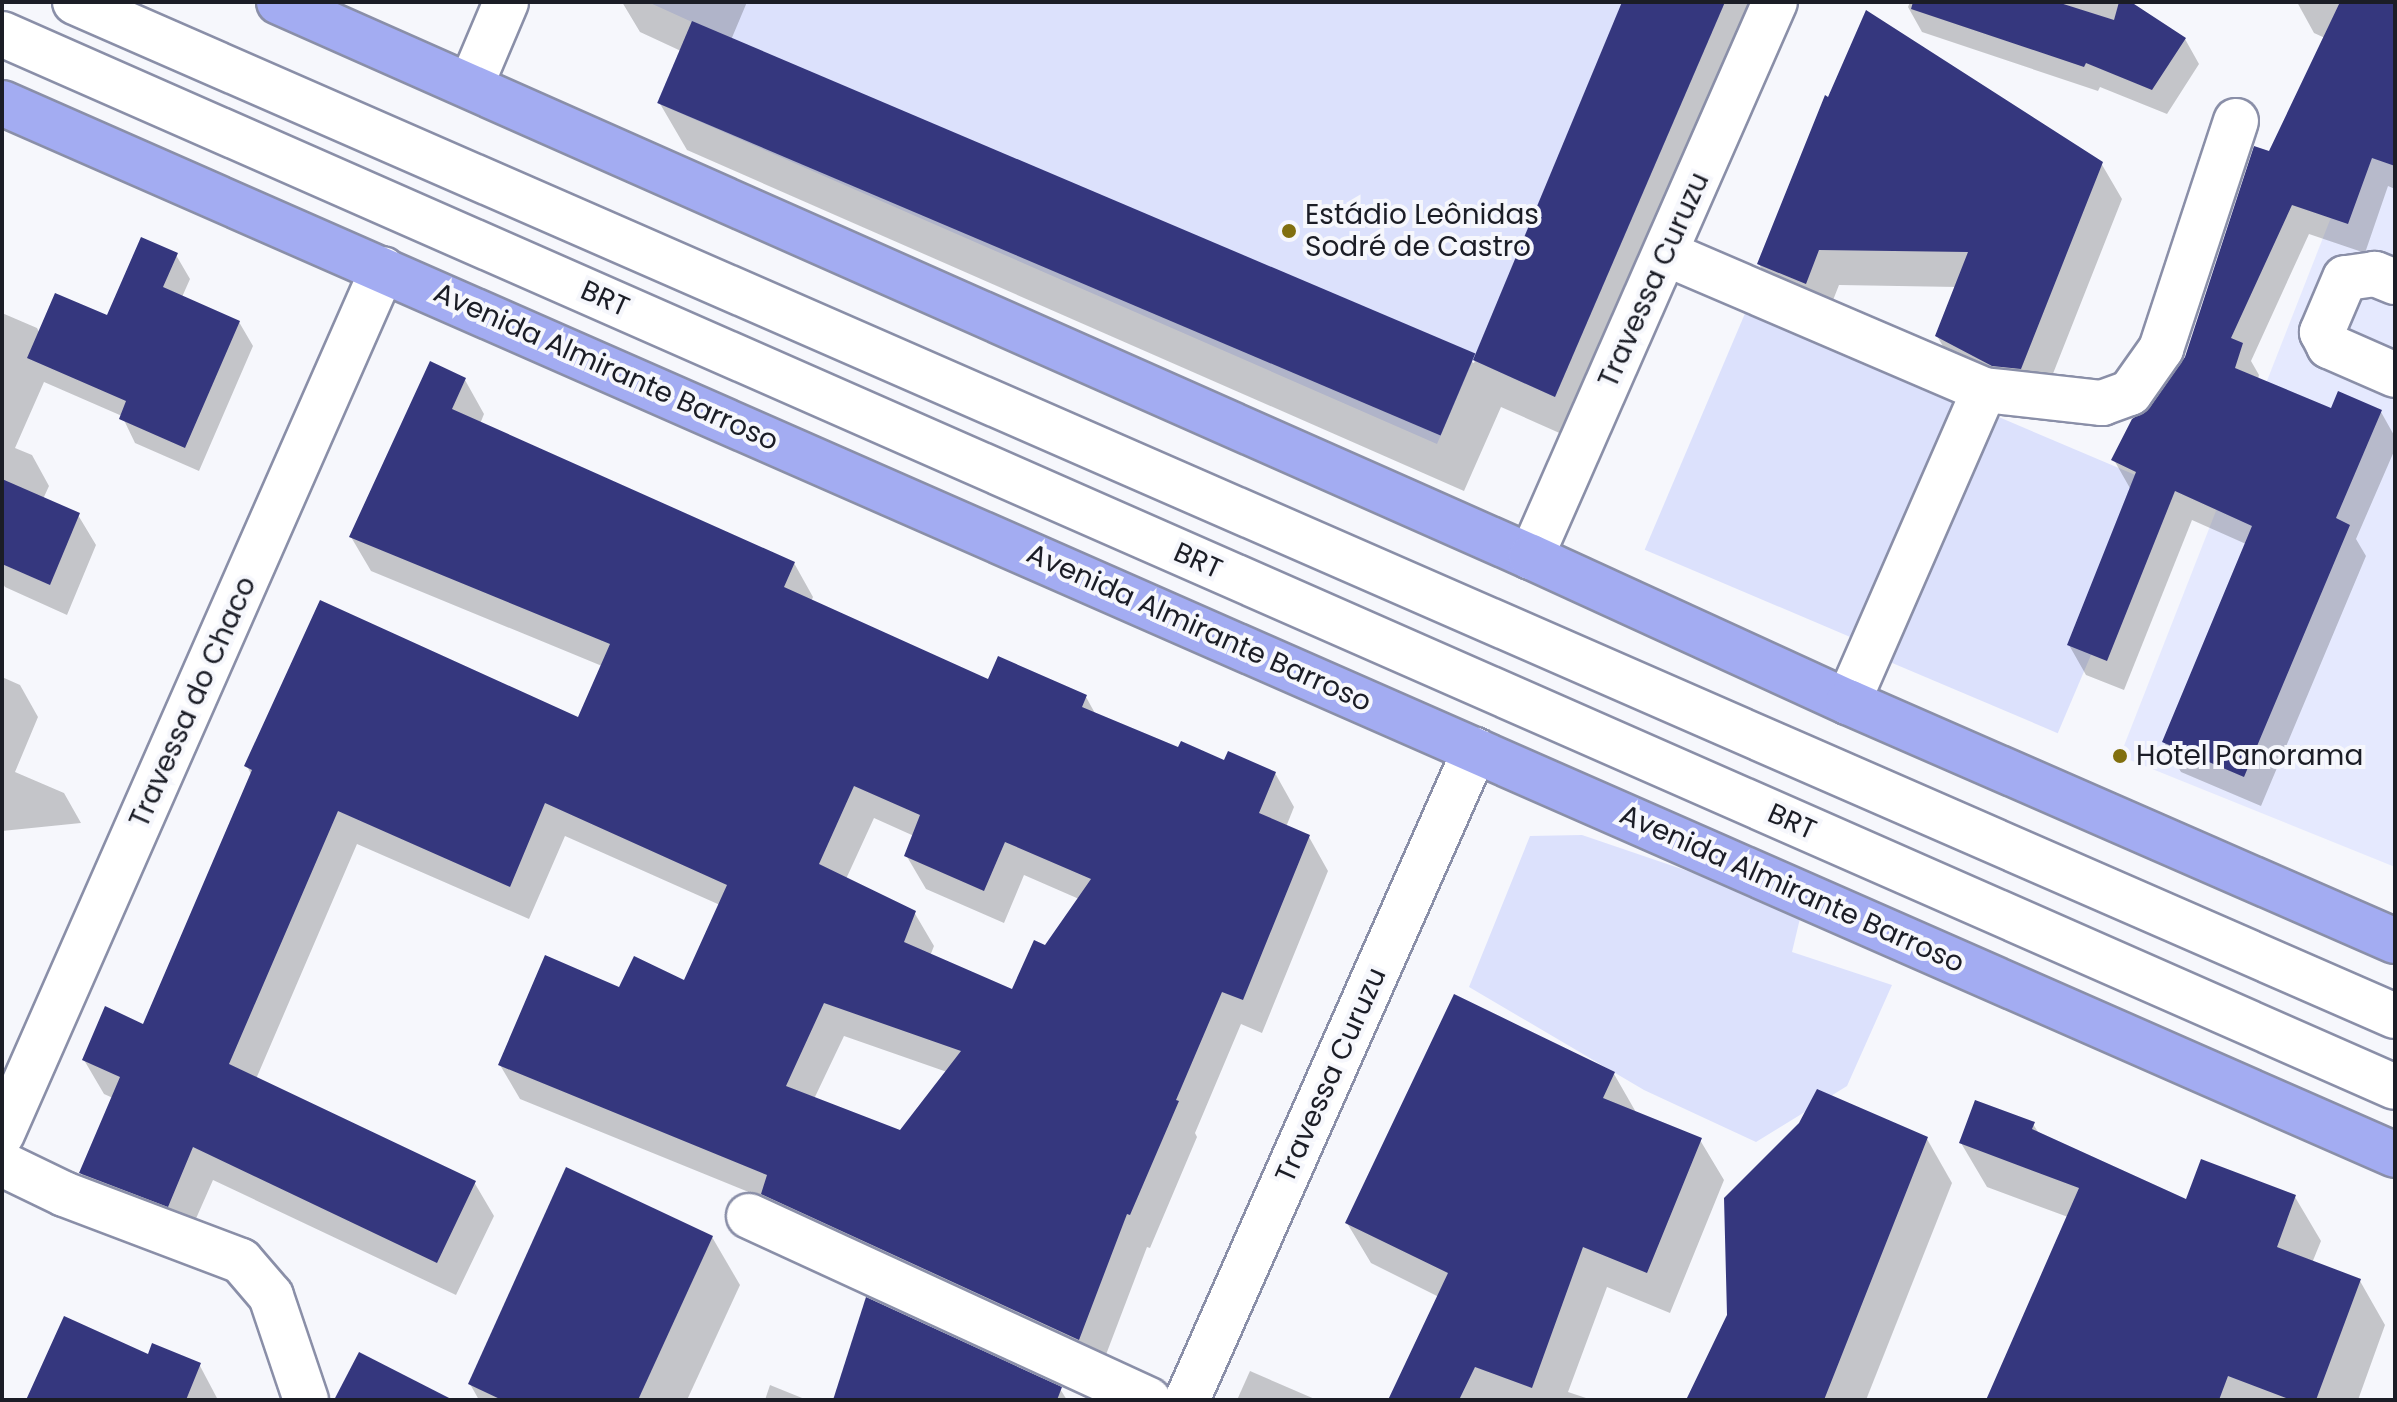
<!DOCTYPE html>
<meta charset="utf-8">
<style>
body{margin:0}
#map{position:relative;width:2397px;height:1402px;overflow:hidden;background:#f6f7fc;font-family:Poppins,sans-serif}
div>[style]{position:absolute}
.built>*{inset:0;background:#e5e9fe}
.green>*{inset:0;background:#dce1fc;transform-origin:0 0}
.shadow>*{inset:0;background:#0003}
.building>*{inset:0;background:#35377e;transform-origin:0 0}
.roads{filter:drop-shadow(2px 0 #8a8fa8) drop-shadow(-2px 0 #8a8fa8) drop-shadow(0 2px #8a8fa8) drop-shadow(0 -2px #8a8fa8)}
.minor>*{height:44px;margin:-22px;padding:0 22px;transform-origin:22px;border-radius:22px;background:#fff}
.highway>*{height:44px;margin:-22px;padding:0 22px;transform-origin:22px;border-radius:22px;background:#a3acf2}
.dots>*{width:22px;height:22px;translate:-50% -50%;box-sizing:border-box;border:4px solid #f6f7fc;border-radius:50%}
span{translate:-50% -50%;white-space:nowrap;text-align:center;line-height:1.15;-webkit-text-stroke:8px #f6f7fc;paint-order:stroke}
.poi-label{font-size:28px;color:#1b1d26}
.left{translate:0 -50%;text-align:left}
.street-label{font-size:28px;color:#1b1d26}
.frame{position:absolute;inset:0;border:4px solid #1b1d26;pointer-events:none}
</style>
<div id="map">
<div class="built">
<i style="clip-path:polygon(2395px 54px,2395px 867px,2120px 756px)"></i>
</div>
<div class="green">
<i style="clip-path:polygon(648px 2px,1725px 2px,1555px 397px,1473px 360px,1437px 444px,657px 103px,692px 22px)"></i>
<i style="left:1749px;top:304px;width:238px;height:267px;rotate:23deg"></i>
<i style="left:1994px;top:415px;width:183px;height:268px;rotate:23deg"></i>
<i style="clip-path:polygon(1582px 835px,1802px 910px,1792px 952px,1892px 985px,1847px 1086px,1756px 1142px,1644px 1090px,1469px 987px,1530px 836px)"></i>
</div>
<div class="shadow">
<i style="clip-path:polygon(622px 2px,747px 2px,731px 40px,1474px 363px,1624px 2px,1772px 2px,1582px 443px,1501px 407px,1464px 491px,687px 150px,659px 102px,681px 51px,640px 32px)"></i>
<i style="clip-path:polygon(1910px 2px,2127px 2px,2185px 39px,2199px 64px,2167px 114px,2100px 87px,2098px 91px,1922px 32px,1908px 7px)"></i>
<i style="clip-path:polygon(2297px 2px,2395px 2px,2395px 189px,2388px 186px,2365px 253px,2309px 234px,2251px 361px,2259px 375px,2258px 379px,2332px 411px,2381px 412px,2395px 437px,2395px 449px,2356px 539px,2366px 556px,2261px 806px,2181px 772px,2164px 742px,2246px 544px,2192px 520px,2124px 690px,2086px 675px,2069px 645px,2131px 490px,2114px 460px,2186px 358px,2270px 153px,2325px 38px,2314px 33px)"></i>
<i style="clip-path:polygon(2101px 163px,2122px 199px,2041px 404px,1958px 372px,1937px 336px,1957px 287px,1839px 285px,1826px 318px,1779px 300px,1759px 264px)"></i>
<i style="clip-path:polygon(176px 255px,190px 279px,182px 297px,239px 322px,253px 346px,199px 471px,135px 443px,122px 416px,44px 382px,15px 448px,32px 455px,49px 486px,43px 499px,78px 515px,96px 545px,67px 615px,5px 587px,2px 582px,2px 313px,37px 328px,40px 334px,108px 318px)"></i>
<i style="clip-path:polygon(evenodd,465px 380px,484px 414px,480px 424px,794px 563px,813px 597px,811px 602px,989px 681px,1086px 697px,1096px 715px,1180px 750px,1275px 773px,1294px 807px,1286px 827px,1309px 837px,1328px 871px,1262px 1033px,1241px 1024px,1195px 1133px,1197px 1137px,1150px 1248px,1147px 1247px,1099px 1373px,782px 1228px,766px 1199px,520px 1099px,500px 1065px,620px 990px,685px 983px,720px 905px,565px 836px,529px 919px,357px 844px,256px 1079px,474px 1182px,494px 1216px,456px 1295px,213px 1180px,187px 1239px,100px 1207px,81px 1173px,113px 1098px,104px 1094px,84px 1060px,144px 1026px,252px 776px,247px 766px,579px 720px,602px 666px,371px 571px,351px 537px,465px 380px,874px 818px,914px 836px,906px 855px,926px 889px,1004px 923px,1024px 875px,1079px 899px,1013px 992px,930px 956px,934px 946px,914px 912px,846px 879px,874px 818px,465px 380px,844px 1036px,947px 1072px,900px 1133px,814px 1099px,844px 1036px)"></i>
<i style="clip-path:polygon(2px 677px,20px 685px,38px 717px,15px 772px,64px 793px,81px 823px,2px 831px)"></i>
<i style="clip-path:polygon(1614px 1074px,1637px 1114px,1700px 1140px,1724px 1180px,1670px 1313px,1607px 1287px,1568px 1392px,1592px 1400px,1432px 1400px,1439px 1297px,1371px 1263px,1347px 1223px)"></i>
<i style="clip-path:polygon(2033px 1124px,2040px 1135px,2188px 1202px,2295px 1197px,2321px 1241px,2312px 1263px,2360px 1281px,2385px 1325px,2358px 1400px,1988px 1400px,2068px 1217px,1987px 1187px,1961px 1143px)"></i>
<i style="clip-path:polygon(1927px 1139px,1952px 1183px,1866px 1400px,1688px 1400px)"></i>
<i style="clip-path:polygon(712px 1237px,740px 1285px,687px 1400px,479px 1400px,470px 1384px)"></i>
<i style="clip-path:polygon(149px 1357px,199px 1364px,218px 1400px,29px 1400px)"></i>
<i style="clip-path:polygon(1250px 1371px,1317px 1400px,1237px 1400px)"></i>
<i style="clip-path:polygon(770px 1385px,807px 1400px,765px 1400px)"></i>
<i style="clip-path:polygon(1060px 1389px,1067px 1400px,835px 1400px)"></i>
</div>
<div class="building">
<i style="clip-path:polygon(1622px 2px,1725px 2px,1555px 397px,1473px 360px)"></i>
<i style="clip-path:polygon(1913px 2px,2057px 2px,2114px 20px,2119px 2px,2131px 2px,2186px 38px,2152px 90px,2086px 63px,2084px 67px,1911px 9px)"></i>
<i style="clip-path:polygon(2340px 2px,2395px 2px,2395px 166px,2372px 158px,2348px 224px,2292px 205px,2231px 338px,2243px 343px,2235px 368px,2331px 408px,2338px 391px,2382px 410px,2336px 518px,2350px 525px,2244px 777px,2162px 742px,2252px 526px,2175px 491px,2107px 661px,2067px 645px,2136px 472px,2111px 460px,2132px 419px,2150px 407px,2185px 357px,2254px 146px,2269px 151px)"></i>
<i style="clip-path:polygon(1866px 10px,2103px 162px,2021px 369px,1992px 366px,1935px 336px,1968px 252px,1819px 250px,1806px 284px,1757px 264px,1825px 95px,1828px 97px)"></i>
<i style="left:692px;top:21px;width:851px;height:89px;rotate:23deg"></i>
<i style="clip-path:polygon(141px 237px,178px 253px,163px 287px,240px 321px,185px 448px,119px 419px,126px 401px,27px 358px,55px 293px,107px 315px)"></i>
<i style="clip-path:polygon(evenodd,430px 361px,466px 378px,452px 409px,795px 562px,784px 587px,988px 679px,998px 656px,1087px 695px,1082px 707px,1178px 747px,1181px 741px,1224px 760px,1228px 751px,1276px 772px,1259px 813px,1310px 835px,1243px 1000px,1222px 992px,1176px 1100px,1179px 1101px,1130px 1215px,1127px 1214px,1079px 1340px,761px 1194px,767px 1175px,498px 1065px,545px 955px,619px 987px,634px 956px,684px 980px,727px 885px,545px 803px,510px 887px,338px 811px,229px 1064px,476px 1181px,437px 1263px,193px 1147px,168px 1207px,79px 1173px,120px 1077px,82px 1060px,105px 1006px,143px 1024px,252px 770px,244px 766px,320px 600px,578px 717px,610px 644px,349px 537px,430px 361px,854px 786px,920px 815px,904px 856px,984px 891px,1005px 842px,1091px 879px,1045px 945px,1034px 940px,1012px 989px,904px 942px,916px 911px,819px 864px,854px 786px,430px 361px,824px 1003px,961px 1051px,900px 1130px,786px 1086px,824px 1003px)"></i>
<i style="clip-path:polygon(2px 479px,80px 513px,50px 585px,2px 564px)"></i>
<i style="clip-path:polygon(1454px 994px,1615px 1072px,1603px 1098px,1702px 1138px,1647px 1273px,1583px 1247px,1532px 1388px,1475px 1367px,1459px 1400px,1388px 1400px,1448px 1273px,1345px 1223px)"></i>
<i style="clip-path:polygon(1817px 1089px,1928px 1137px,1824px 1400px,1686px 1400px,1727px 1315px,1724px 1198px,1799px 1123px)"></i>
<i style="clip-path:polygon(1975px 1100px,2035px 1122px,2032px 1129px,2186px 1199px,2201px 1159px,2296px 1195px,2277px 1247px,2361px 1279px,2316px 1400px,2291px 1400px,2228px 1376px,2219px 1400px,1986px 1400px,2079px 1188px,1959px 1143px)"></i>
<i style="clip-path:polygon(566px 1167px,713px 1236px,638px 1400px,502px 1400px,468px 1384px)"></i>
<i style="clip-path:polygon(866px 1297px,1062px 1387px,1057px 1400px,833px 1400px)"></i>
<i style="clip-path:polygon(64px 1316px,148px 1354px,152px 1343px,201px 1363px,186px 1400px,26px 1400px)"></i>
<i style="clip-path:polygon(359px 1352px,453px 1400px,334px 1400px)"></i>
</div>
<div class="roads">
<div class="minor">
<i style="left:75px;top:2px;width:2532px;rotate:23.61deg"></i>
<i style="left:2px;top:34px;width:2614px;rotate:23.75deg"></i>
<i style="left:471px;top:85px;width:90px;rotate:-67.1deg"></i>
<i style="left:1667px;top:254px;width:345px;rotate:23.2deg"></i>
<i style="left:1984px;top:390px;width:119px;rotate:6.3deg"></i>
<i style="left:2102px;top:403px;width:30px;rotate:-20deg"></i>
<i style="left:2130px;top:393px;width:54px;rotate:-54.8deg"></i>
<i style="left:2161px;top:349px;width:240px;rotate:-71.8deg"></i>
<i style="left:2395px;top:282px;width:22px;rotate:-158deg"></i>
<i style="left:2375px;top:274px;width:30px;rotate:172deg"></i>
<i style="left:2345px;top:278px;width:59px;rotate:113.1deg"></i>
<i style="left:2322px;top:332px;width:16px;rotate:63deg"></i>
<i style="left:2329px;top:346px;width:72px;rotate:23.7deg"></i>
<i style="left:1531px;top:557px;width:606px;rotate:-66.27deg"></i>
<i style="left:1848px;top:702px;width:340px;rotate:-66.4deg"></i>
<i style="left:2px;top:1134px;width:945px;rotate:-66.23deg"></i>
<i style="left:2px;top:1164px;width:69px;rotate:25.8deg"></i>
<i style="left:64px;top:1194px;width:189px;rotate:20.7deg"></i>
<i style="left:241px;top:1261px;width:46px;rotate:49.4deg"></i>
<i style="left:271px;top:1296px;width:110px;rotate:71.4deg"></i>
<i style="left:749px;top:1216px;width:440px;rotate:24.7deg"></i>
<i style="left:1187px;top:1400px;width:711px;rotate:-66.1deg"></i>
</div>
<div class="highway">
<i style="left:279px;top:2px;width:1369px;rotate:23.91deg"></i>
<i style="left:1531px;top:557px;width:349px;rotate:24.6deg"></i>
<i style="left:1848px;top:702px;width:597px;rotate:23.6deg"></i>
<i style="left:2px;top:103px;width:2614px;rotate:23.73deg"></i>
</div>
</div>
<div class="dots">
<i style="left:1289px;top:231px;background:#816f0e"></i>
<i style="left:2120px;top:756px;background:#816f0e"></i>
</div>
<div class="poi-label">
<span class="left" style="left:1305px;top:231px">Estádio Leônidas<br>Sodré de Castro</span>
<span class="left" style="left:2136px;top:756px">Hotel Panorama</span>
</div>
<div class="street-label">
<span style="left:1654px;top:280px;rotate:-66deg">Travessa Curuzu</span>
<span style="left:605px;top:299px;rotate:24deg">BRT</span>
<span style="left:606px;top:367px;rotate:24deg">Avenida Almirante Barroso</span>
<span style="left:1198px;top:561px;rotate:24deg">BRT</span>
<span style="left:1199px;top:628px;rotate:24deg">Avenida Almirante Barroso</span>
<span style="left:193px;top:702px;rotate:-66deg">Travessa do Chaco</span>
<span style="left:1792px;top:822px;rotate:24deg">BRT</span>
<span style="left:1792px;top:889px;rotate:24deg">Avenida Almirante Barroso</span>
<span style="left:1331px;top:1075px;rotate:-66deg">Travessa Curuzu</span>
</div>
<div class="frame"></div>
</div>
